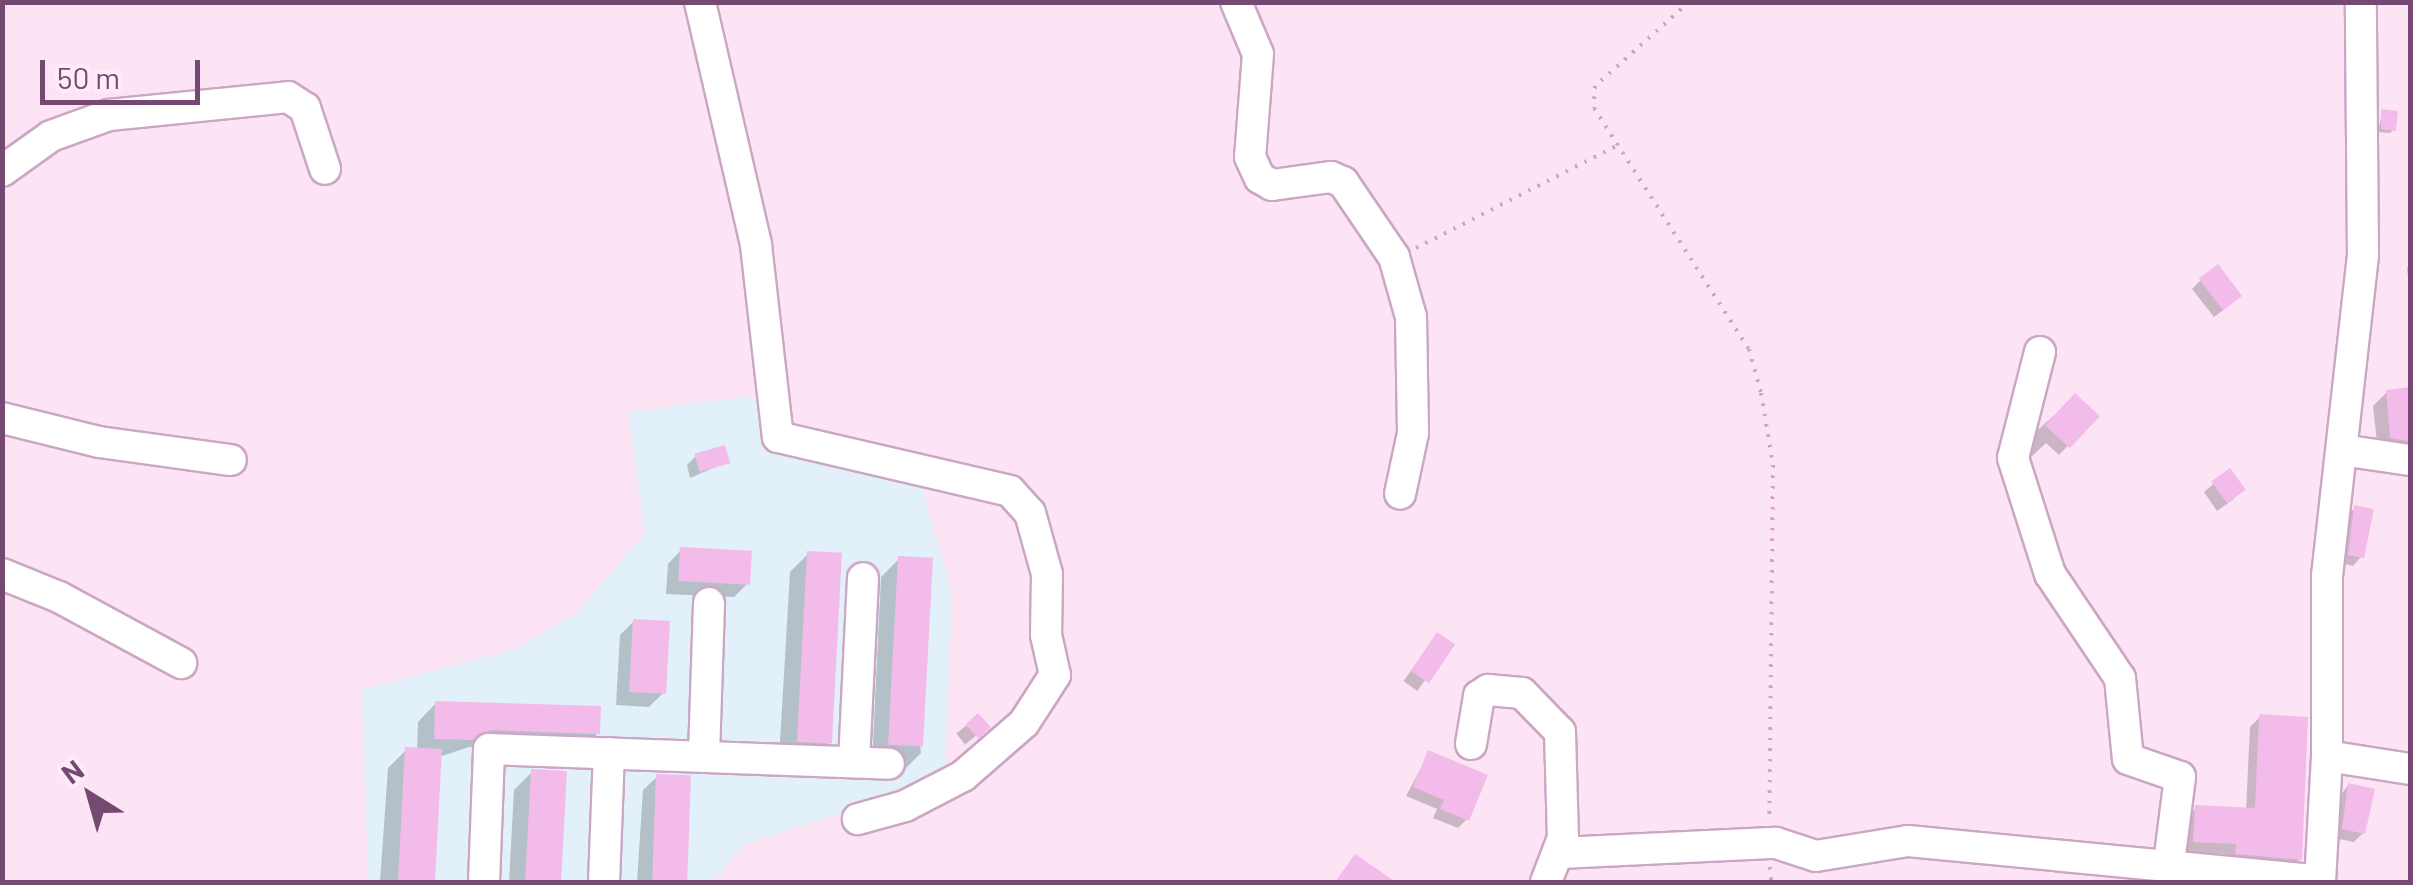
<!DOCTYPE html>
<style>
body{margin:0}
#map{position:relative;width:2413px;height:885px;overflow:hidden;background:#fde4f4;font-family:Barlow,sans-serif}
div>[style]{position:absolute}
.education>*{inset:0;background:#e1f0f9}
.shadow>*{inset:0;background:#0003;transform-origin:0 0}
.building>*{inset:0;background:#f2bbea;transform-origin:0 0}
.path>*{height:4px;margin-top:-2px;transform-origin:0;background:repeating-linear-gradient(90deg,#d79ed0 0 2.5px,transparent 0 10.5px)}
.roads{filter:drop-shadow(2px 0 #cba7c5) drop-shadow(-2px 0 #cba7c5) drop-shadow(0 2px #cba7c5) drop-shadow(0 -2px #cba7c5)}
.minor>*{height:30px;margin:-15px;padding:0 15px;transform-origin:15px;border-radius:15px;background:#fff}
span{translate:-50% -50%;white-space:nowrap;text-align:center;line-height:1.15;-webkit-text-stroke:8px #ffebf8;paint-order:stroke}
.frame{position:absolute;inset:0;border:5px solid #754971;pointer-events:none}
.north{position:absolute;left:40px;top:745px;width:100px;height:100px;-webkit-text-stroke:8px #ffebf8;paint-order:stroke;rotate:323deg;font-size:28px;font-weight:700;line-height:40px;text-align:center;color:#754971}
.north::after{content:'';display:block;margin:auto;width:35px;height:45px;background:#754971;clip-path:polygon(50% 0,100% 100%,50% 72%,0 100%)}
.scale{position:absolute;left:40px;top:60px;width:160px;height:45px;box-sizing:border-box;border:5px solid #754971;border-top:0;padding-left:12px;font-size:30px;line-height:35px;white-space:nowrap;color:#754971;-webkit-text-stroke:8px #ffebf8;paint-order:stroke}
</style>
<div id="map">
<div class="education">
<i style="clip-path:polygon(750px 396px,799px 455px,921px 483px,952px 593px,945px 779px,743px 845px,713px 882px,368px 882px,362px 690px,517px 648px,575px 614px,645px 533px,628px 412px)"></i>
</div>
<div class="shadow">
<i style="clip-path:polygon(2382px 112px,2394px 129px,2390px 133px,2378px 132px)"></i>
<i style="clip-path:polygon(2410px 265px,2410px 295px,2407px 268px)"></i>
<i style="clip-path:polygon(2201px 280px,2230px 305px,2214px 317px,2192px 289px)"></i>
<i style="clip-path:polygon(2410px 390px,2410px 452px,2378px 451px,2373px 406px,2387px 392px)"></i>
<i style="clip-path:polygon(2075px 397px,2096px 416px,2059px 455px,2046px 443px,2030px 458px,2033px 434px)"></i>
<i style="clip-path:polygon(696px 456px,727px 462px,690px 478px,687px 465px)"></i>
<i style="clip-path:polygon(2229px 471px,2234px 499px,2217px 511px,2204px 492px)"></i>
<i style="clip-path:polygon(2355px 508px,2361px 557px,2353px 566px,2341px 563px,2346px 516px)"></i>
<i style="clip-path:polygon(681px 550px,747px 584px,734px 597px,666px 594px,668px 564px)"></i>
<i style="clip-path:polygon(808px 554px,830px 742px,812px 760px,779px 759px,790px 572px)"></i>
<i style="clip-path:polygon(899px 559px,921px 753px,903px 771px,872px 763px,881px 577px)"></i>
<i style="clip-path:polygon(634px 621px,663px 693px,649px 707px,616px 705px,620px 635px)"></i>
<i style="left:1437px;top:635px;width:17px;height:57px;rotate:36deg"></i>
<i style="clip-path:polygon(436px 703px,598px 733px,580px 752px,469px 747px,439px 757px,431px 882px,380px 882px,388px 768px,406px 750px,417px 750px,418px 722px)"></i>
<i style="left:978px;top:716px;width:14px;height:28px;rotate:51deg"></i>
<i style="clip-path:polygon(2260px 717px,2300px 859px,2290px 869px,2226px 863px,2227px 854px,2184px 852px,2186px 818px,2196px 808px,2246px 810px,2250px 727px)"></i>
<i style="clip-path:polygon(1429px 753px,1467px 819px,1458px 828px,1433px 818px,1437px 809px,1406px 796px)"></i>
<i style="clip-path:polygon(532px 772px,564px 773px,558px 882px,509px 882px,514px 790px)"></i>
<i style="clip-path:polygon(657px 777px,688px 778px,681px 882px,637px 882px,643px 790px)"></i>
<i style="clip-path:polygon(2348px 786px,2363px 833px,2354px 842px,2334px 838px,2340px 795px)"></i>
</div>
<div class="building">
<i style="clip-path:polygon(2381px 109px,2398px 111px,2396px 131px,2381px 129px)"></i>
<i style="left:2218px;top:264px;width:40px;height:24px;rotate:53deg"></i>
<i style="clip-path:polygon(2410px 387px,2410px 441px,2390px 438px,2386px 390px)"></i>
<i style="left:2075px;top:393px;width:34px;height:44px;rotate:43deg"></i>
<i style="left:725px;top:445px;width:19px;height:32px;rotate:74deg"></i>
<i style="left:2230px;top:468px;width:27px;height:23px;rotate:54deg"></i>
<i style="clip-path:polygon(2354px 505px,2374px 509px,2364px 558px,2348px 555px)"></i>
<i style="left:680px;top:547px;width:72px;height:34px;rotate:3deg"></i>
<i style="left:807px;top:551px;width:35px;height:191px;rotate:3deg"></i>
<i style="left:898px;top:556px;width:35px;height:189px;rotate:3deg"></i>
<i style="left:633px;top:619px;width:37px;height:73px;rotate:3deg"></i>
<i style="left:1437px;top:632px;width:22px;height:47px;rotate:34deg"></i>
<i style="clip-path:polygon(435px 701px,601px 706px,600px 734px,490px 730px,473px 740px,434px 739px)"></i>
<i style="left:978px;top:713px;width:19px;height:17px;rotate:47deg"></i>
<i style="clip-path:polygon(2259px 714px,2308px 717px,2302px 860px,2235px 854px,2236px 844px,2193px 842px,2195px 805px,2255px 808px)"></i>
<i style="left:405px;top:747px;width:37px;height:135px;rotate:3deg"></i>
<i style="clip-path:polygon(1428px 750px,1488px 775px,1469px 821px,1440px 809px,1444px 800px,1413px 787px)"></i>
<i style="left:531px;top:769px;width:36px;height:113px;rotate:3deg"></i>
<i style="left:656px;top:774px;width:35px;height:108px;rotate:2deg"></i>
<i style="clip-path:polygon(2348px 783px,2375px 789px,2365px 834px,2342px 829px)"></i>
<i style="clip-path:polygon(1355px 854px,1396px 882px,1335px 882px)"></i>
</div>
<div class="path">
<i style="left:1689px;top:2px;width:126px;rotate:138.2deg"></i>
<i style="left:1595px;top:86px;width:22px;rotate:93deg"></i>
<i style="left:1594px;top:108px;width:287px;rotate:57.3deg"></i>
<i style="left:1749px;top:349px;width:46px;rotate:74.7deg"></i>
<i style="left:1761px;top:393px;width:73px;rotate:80.5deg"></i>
<i style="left:1773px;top:465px;width:353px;rotate:90.6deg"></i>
<i style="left:1416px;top:248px;width:225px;rotate:-27deg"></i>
<i style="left:1770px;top:867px;width:15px;rotate:86deg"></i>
</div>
<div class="roads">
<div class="minor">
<i style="left:700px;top:2px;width:249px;rotate:77deg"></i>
<i style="left:756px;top:245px;width:193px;rotate:83.5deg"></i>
<i style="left:778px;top:437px;width:238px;rotate:13.1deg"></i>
<i style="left:1010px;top:491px;width:30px;rotate:48deg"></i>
<i style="left:1030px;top:513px;width:63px;rotate:74.4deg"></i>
<i style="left:1047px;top:574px;width:61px;rotate:90.9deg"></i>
<i style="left:1046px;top:635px;width:41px;rotate:77.3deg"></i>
<i style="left:1055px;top:675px;width:57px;rotate:122.9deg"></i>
<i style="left:1024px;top:723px;width:81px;rotate:139deg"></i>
<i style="left:963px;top:776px;width:65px;rotate:152.7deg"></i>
<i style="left:905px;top:806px;width:49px;rotate:164.5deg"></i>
<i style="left:1236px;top:2px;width:56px;rotate:67.1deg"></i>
<i style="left:1258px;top:54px;width:103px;rotate:94.4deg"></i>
<i style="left:1250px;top:157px;width:23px;rotate:65deg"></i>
<i style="left:1260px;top:178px;width:14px;rotate:30deg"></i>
<i style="left:1272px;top:185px;width:60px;rotate:-7.7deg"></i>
<i style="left:1331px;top:177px;width:13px;rotate:23deg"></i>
<i style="left:1343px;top:182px;width:91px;rotate:55.8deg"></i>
<i style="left:1394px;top:257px;width:62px;rotate:74.2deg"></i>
<i style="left:1411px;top:317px;width:116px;rotate:89deg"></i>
<i style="left:1413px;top:433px;width:62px;rotate:102deg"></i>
<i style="left:2px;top:171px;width:60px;rotate:-35.5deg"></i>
<i style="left:51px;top:136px;width:62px;rotate:-19.9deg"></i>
<i style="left:109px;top:115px;width:180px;rotate:-5.7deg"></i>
<i style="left:288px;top:97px;width:20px;rotate:33deg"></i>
<i style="left:305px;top:108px;width:64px;rotate:71.8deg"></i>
<i style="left:2040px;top:352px;width:109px;rotate:104.3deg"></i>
<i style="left:2013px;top:458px;width:122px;rotate:72.3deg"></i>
<i style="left:2050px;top:574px;width:125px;rotate:56.1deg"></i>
<i style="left:2120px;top:678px;width:81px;rotate:84.4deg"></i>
<i style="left:2128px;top:759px;width:55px;rotate:19.1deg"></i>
<i style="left:2180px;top:777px;width:87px;rotate:97.3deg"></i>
<i style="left:2px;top:418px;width:100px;rotate:13.9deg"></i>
<i style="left:99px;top:442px;width:133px;rotate:7.8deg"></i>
<i style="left:2342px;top:450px;width:69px;rotate:8.4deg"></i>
<i style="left:2px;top:574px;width:61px;rotate:22deg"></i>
<i style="left:59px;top:597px;width:139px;rotate:28.4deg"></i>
<i style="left:1471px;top:744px;width:49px;rotate:-80.5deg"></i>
<i style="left:1479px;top:696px;width:11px;rotate:-34deg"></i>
<i style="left:1488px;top:690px;width:34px;rotate:5deg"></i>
<i style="left:1522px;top:693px;width:54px;rotate:45.7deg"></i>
<i style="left:1560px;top:732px;width:106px;rotate:88.4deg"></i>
<i style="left:1563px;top:838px;width:47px;rotate:111.1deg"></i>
<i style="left:704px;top:755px;width:152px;rotate:-88.1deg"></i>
<i style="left:2327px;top:756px;width:180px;rotate:-90deg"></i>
<i style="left:2327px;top:576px;width:323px;rotate:-83.6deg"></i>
<i style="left:2363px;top:255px;width:253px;rotate:-90.5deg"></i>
<i style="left:854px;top:762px;width:184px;rotate:-87.2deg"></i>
<i style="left:1560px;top:853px;width:216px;rotate:-2.7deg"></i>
<i style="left:1776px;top:843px;width:42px;rotate:18deg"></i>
<i style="left:1816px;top:856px;width:93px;rotate:-9.3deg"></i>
<i style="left:1908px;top:841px;width:414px;rotate:5.5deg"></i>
<i style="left:484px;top:882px;width:133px;rotate:-87.8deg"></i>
<i style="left:489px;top:749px;width:400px;rotate:2.1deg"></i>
<i style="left:604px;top:882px;width:129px;rotate:-87.8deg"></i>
<i style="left:2320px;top:882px;width:126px;rotate:-86.8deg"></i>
<i style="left:2327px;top:756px;width:84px;rotate:8.9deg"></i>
</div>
</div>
<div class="frame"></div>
<div class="north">N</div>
<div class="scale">50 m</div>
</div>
